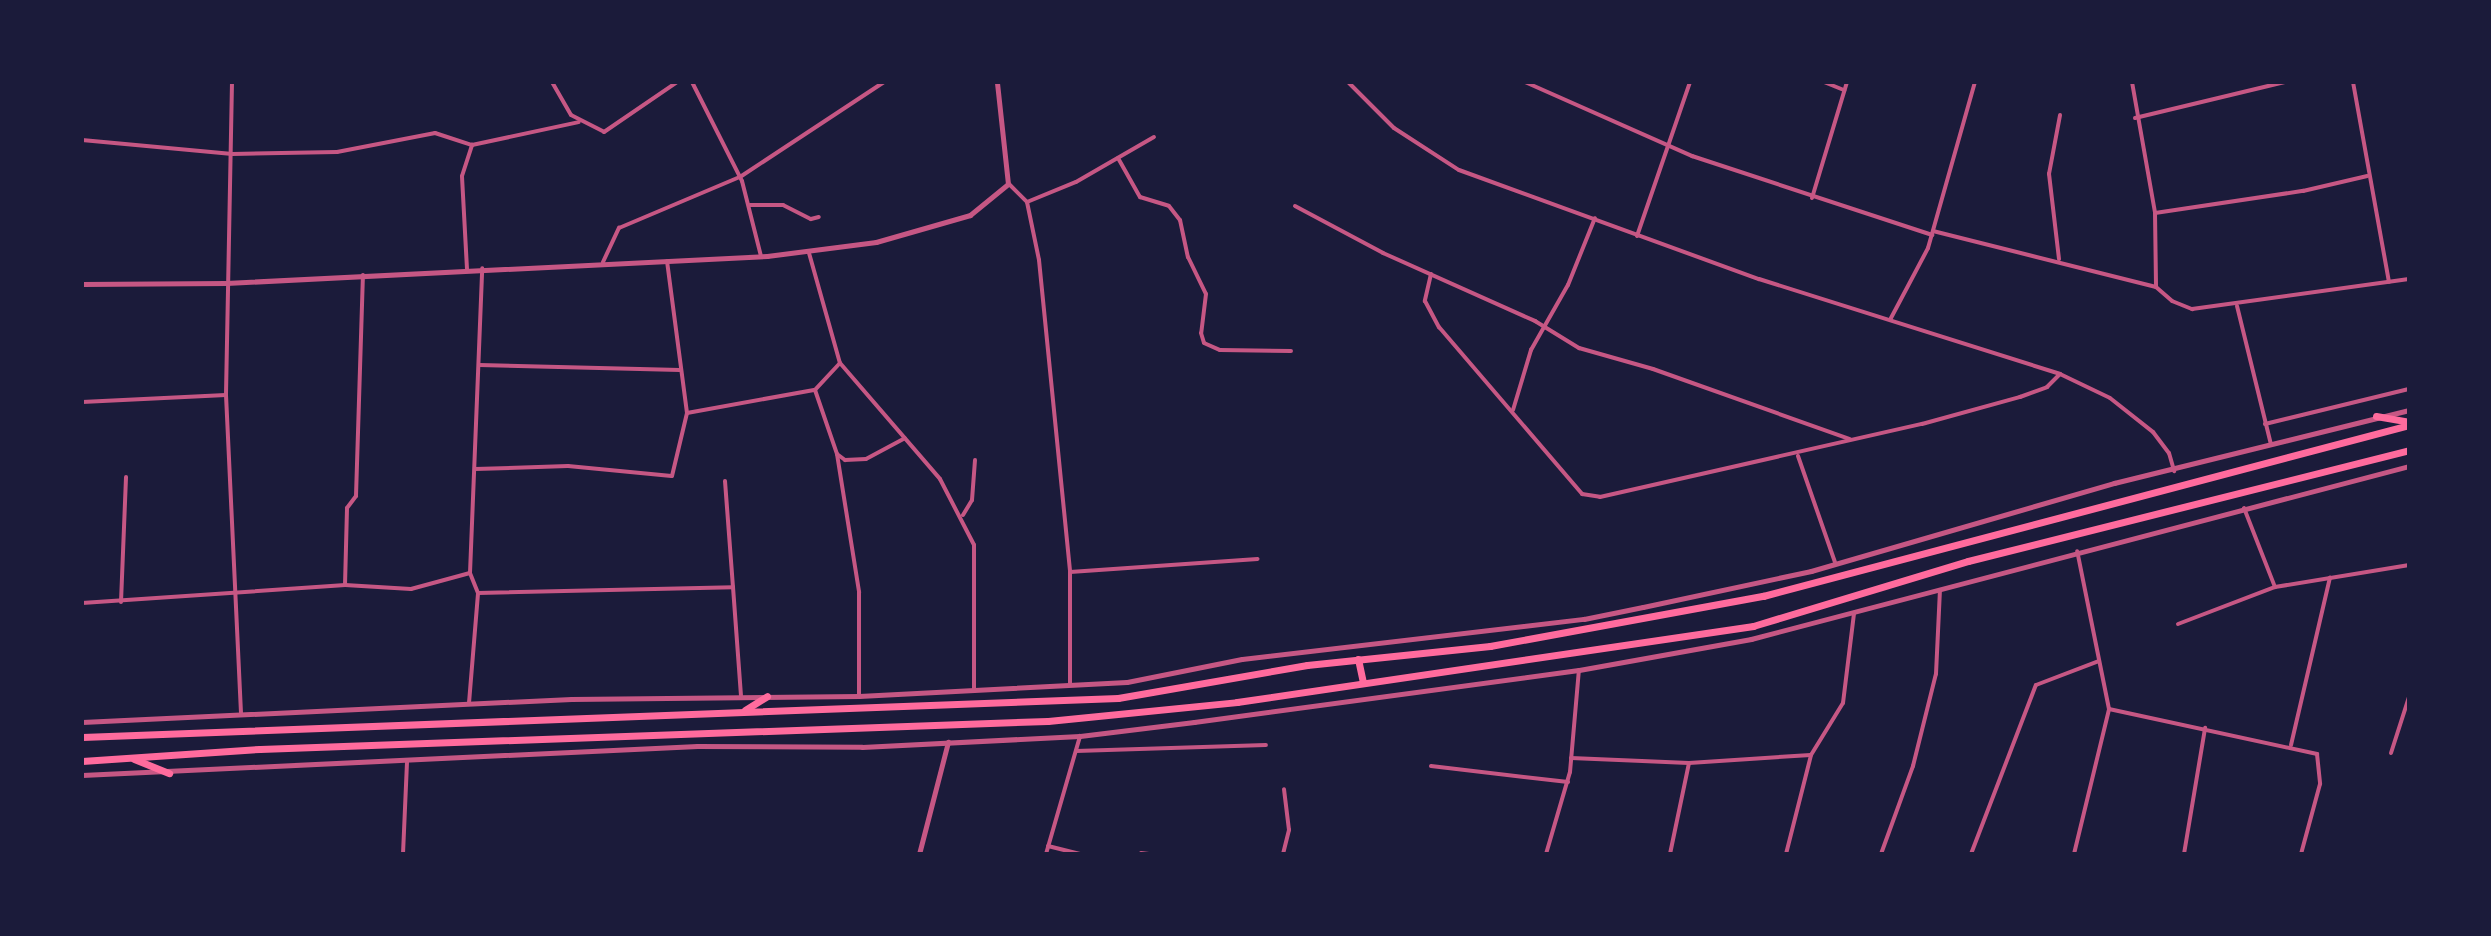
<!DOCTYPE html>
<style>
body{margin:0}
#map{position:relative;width:2491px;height:936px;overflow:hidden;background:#1b1b3a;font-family:"Golos Text",sans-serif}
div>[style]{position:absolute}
.minor>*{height:4px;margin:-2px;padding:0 2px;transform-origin:2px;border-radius:2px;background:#c65784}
.tertiary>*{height:5px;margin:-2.5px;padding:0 2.5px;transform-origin:2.5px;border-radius:2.5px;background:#c65784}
.primary>*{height:7px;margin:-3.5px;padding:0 3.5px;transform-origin:3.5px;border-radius:3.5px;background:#ff6b9d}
span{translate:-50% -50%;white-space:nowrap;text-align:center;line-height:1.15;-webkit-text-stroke:8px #1b1b3a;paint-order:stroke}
.frame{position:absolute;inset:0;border:84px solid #1b1b3a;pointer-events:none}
</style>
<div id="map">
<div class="minor">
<i style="left:232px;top:82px;width:313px;rotate:91.1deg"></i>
<i style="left:226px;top:395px;width:318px;rotate:87.3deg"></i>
<i style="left:552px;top:82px;width:38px;rotate:60deg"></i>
<i style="left:571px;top:115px;width:37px;rotate:27deg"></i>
<i style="left:604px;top:132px;width:88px;rotate:-34.4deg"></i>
<i style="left:692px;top:82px;width:111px;rotate:63.2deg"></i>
<i style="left:742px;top:181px;width:77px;rotate:75.8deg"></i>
<i style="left:1348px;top:82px;width:65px;rotate:45deg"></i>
<i style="left:1394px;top:128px;width:77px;rotate:32.9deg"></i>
<i style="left:1459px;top:170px;width:319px;rotate:20deg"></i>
<i style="left:1759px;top:279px;width:316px;rotate:17.5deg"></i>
<i style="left:2060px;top:374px;width:55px;rotate:25.6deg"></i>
<i style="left:2110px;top:398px;width:55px;rotate:38.3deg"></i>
<i style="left:2153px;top:432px;width:26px;rotate:53deg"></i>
<i style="left:2169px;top:453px;width:19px;rotate:74deg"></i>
<i style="left:1525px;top:82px;width:183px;rotate:23.9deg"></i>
<i style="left:1692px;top:156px;width:253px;rotate:18.2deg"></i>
<i style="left:1824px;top:82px;width:22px;rotate:22deg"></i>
<i style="left:2132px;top:82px;width:133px;rotate:80deg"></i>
<i style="left:2155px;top:213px;width:74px;rotate:89.2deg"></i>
<i style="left:2353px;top:82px;width:203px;rotate:79.8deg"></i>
<i style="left:2135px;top:118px;width:154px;rotate:-13.5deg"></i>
<i style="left:82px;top:140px;width:151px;rotate:5.3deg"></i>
<i style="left:232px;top:154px;width:105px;rotate:-1.1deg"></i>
<i style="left:337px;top:152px;width:100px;rotate:-11deg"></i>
<i style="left:435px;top:133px;width:39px;rotate:18deg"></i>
<i style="left:1118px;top:158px;width:45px;rotate:60.6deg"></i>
<i style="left:1140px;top:197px;width:30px;rotate:17deg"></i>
<i style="left:1169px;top:206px;width:18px;rotate:52deg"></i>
<i style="left:1180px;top:220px;width:38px;rotate:78deg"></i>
<i style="left:1188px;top:257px;width:41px;rotate:64.1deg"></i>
<i style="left:1206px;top:294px;width:39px;rotate:97deg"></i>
<i style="left:1201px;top:333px;width:10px;rotate:73deg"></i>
<i style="left:1204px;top:343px;width:17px;rotate:24deg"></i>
<i style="left:1220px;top:350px;width:71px;rotate:0.8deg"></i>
<i style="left:1009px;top:184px;width:25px;rotate:45deg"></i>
<i style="left:1027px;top:202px;width:59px;rotate:78.3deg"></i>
<i style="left:1039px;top:260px;width:314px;rotate:84.3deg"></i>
<i style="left:1070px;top:572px;width:112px;rotate:90deg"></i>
<i style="left:1812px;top:198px;width:121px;rotate:-73.2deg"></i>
<i style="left:1027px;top:202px;width:53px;rotate:-22.2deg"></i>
<i style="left:1076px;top:182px;width:90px;rotate:-30deg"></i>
<i style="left:750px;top:205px;width:33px"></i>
<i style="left:783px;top:205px;width:31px;rotate:27deg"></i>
<i style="left:811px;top:219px;width:8px;rotate:-14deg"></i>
<i style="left:1295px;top:206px;width:100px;rotate:28.1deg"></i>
<i style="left:1383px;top:253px;width:167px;rotate:24.1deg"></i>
<i style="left:1535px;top:321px;width:52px;rotate:31.5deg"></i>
<i style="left:1579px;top:348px;width:77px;rotate:15.8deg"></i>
<i style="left:1653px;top:369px;width:209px;rotate:19.6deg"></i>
<i style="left:2155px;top:213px;width:150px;rotate:-8.5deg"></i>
<i style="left:2303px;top:191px;width:66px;rotate:-13.2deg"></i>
<i style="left:1933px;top:231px;width:230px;rotate:14.1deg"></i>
<i style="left:2156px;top:287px;width:21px;rotate:41deg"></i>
<i style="left:2172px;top:301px;width:22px;rotate:22deg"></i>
<i style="left:2192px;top:309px;width:219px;rotate:-7.9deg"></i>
<i style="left:1637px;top:236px;width:163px;rotate:-71deg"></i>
<i style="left:809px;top:253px;width:114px;rotate:74.3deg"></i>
<i style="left:840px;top:363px;width:153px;rotate:49.2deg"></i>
<i style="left:940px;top:479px;width:74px;rotate:62.7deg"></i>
<i style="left:974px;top:545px;width:146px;rotate:90deg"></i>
<i style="left:2059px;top:259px;width:86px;rotate:-96.7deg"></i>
<i style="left:2049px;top:174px;width:60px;rotate:-79.4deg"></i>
<i style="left:603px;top:262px;width:38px;rotate:-65deg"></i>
<i style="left:619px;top:228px;width:131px;rotate:-22.9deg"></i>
<i style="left:740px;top:177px;width:173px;rotate:-33.4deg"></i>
<i style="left:467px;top:269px;width:93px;rotate:-93.1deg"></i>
<i style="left:462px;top:176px;width:33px;rotate:-72deg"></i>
<i style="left:472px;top:145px;width:109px;rotate:-12.1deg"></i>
<i style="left:1431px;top:274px;width:28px;rotate:103deg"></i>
<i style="left:1425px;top:301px;width:30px;rotate:62deg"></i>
<i style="left:1439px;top:327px;width:220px;rotate:49.4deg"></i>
<i style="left:1582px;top:494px;width:18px;rotate:9deg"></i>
<i style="left:1600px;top:497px;width:330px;rotate:-12.8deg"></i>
<i style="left:1922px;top:424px;width:102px;rotate:-15.4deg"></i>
<i style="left:2020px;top:397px;width:29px;rotate:-20deg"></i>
<i style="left:2047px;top:387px;width:18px;rotate:-45deg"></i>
<i style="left:2237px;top:306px;width:142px;rotate:76.2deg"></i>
<i style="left:1891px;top:318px;width:79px;rotate:-62.1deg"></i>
<i style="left:1928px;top:248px;width:173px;rotate:-74.2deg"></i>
<i style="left:840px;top:363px;width:37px;rotate:133deg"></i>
<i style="left:815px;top:390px;width:68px;rotate:71deg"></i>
<i style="left:837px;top:454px;width:10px;rotate:37deg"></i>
<i style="left:845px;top:460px;width:21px;rotate:-3deg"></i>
<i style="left:866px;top:459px;width:44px;rotate:-28.3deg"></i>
<i style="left:479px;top:365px;width:201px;rotate:1.4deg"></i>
<i style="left:82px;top:402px;width:144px;rotate:-2.8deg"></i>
<i style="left:1513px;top:410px;width:63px;rotate:-73.3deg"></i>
<i style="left:1531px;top:350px;width:75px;rotate:-60.4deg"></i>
<i style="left:1568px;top:285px;width:72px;rotate:-68.1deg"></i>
<i style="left:687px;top:413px;width:129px;rotate:-10.3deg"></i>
<i style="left:2265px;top:424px;width:148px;rotate:-13.7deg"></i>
<i style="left:837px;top:454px;width:140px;rotate:80.9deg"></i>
<i style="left:859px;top:592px;width:104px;rotate:90deg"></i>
<i style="left:1798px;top:456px;width:112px;rotate:70.8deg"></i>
<i style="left:475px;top:469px;width:93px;rotate:-1.8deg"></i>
<i style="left:568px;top:466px;width:104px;rotate:5.5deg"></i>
<i style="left:672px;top:476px;width:65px;rotate:-76.6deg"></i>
<i style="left:687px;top:413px;width:153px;rotate:-97.5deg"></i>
<i style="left:725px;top:481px;width:106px;rotate:85.7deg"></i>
<i style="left:2244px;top:508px;width:85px;rotate:68.6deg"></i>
<i style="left:963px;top:515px;width:17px;rotate:-59deg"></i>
<i style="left:972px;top:500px;width:40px;rotate:-85.7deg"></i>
<i style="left:1070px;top:572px;width:188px;rotate:-4deg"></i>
<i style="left:345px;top:585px;width:77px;rotate:-88.5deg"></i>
<i style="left:347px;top:508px;width:15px;rotate:-53deg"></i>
<i style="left:356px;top:496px;width:221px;rotate:-88.2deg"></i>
<i style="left:478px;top:593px;width:255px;rotate:-1.3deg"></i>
<i style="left:733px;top:587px;width:109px;rotate:85.8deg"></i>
<i style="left:121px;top:602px;width:125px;rotate:-87.7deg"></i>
<i style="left:82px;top:603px;width:264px;rotate:-3.9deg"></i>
<i style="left:345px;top:585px;width:66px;rotate:3.5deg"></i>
<i style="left:411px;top:589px;width:61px;rotate:-15.2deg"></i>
<i style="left:2178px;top:624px;width:104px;rotate:-20.9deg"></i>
<i style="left:2275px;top:587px;width:136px;rotate:-9.3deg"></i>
<i style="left:469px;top:703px;width:110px;rotate:-85.3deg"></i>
<i style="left:478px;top:593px;width:22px;rotate:-112deg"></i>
<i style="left:470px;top:573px;width:305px;rotate:-87.7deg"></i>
<i style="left:2109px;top:709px;width:213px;rotate:12.2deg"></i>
<i style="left:2317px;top:754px;width:30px;rotate:84deg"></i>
<i style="left:2320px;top:784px;width:73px;rotate:105.2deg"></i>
<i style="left:2291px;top:745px;width:172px;rotate:-76.9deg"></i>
<i style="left:1076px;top:751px;width:190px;rotate:-1.8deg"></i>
<i style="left:2391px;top:753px;width:59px;rotate:-72.2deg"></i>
<i style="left:1571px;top:758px;width:118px;rotate:2.4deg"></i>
<i style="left:1689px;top:763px;width:122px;rotate:-3.8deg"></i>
<i style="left:1431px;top:766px;width:138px;rotate:6.7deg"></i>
<i style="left:1048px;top:846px;width:34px;rotate:14deg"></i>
<i style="left:1141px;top:853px;width:8px;rotate:7deg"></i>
<i style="left:403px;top:854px;width:93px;rotate:-87.5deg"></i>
<i style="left:1046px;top:854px;width:123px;rotate:-73.9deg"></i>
<i style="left:1283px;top:854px;width:25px;rotate:-76deg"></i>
<i style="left:1289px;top:830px;width:41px;rotate:-97deg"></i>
<i style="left:1546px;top:854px;width:85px;rotate:-73.7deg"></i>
<i style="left:1570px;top:772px;width:102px;rotate:-85deg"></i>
<i style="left:1670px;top:854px;width:93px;rotate:-78.2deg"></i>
<i style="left:1786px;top:854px;width:102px;rotate:-75.8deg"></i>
<i style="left:1811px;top:755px;width:61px;rotate:-58.4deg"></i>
<i style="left:1843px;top:703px;width:91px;rotate:-83deg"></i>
<i style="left:1881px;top:854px;width:94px;rotate:-70deg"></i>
<i style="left:1913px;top:766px;width:95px;rotate:-76deg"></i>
<i style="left:1936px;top:674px;width:84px;rotate:-87.3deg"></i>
<i style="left:1971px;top:854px;width:181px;rotate:-69deg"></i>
<i style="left:2036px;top:685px;width:67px;rotate:-20.9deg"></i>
<i style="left:2074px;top:854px;width:149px;rotate:-76.4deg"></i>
<i style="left:2109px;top:709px;width:161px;rotate:-101.4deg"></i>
<i style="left:2184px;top:854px;width:128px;rotate:-80.5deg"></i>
</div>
<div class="tertiary">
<i style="left:82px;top:284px;width:144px;rotate:-0.4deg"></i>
<i style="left:226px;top:283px;width:542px;rotate:-2.86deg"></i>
<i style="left:767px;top:256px;width:110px;rotate:-7.3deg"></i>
<i style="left:876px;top:242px;width:98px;rotate:-16deg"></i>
<i style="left:970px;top:215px;width:49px;rotate:-39.2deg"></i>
<i style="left:1008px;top:184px;width:103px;rotate:-96.2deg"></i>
<i style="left:82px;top:722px;width:490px;rotate:-2.7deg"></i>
<i style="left:571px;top:699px;width:288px;rotate:-0.6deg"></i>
<i style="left:859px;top:696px;width:268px;rotate:-3deg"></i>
<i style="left:1127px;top:682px;width:117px;rotate:-11.3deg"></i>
<i style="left:1242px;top:659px;width:344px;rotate:-6.7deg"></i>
<i style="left:1584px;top:619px;width:60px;rotate:-11.5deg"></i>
<i style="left:1643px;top:607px;width:172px;rotate:-12.1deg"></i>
<i style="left:1811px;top:571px;width:316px;rotate:-16.2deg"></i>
<i style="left:2114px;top:483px;width:304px;rotate:-13.9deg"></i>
<i style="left:82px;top:775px;width:616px;rotate:-2.7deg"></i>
<i style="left:697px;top:746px;width:165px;rotate:0.3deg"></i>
<i style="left:862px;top:747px;width:218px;rotate:-2.9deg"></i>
<i style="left:1080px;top:736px;width:115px;rotate:-7deg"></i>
<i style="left:1194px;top:722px;width:388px;rotate:-7.7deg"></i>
<i style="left:1579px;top:670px;width:175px;rotate:-10.2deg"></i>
<i style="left:1751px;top:639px;width:680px;rotate:-14.73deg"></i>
<i style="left:919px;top:854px;width:116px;rotate:-75.5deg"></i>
</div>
<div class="primary">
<i style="left:2376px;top:416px;width:34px;rotate:10deg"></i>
<i style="left:1358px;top:659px;width:24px;rotate:78deg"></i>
<i style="left:745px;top:710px;width:26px;rotate:-32deg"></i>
<i style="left:82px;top:737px;width:1037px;rotate:-2.16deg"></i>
<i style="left:1118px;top:698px;width:192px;rotate:-9.9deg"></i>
<i style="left:1307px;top:665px;width:184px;rotate:-5.9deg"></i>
<i style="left:1490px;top:646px;width:278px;rotate:-10.4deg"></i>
<i style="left:1763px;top:596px;width:668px;rotate:-14.83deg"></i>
<i style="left:134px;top:759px;width:38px;rotate:22deg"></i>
<i style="left:82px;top:761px;width:178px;rotate:-3.9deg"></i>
<i style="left:260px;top:749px;width:788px;rotate:-2.04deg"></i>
<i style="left:1048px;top:721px;width:190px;rotate:-5.7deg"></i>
<i style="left:1237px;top:702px;width:522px;rotate:-8.38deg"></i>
<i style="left:1753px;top:626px;width:225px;rotate:-16.8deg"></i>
<i style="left:1968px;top:561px;width:455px;rotate:-14.1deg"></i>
</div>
<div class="frame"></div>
</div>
